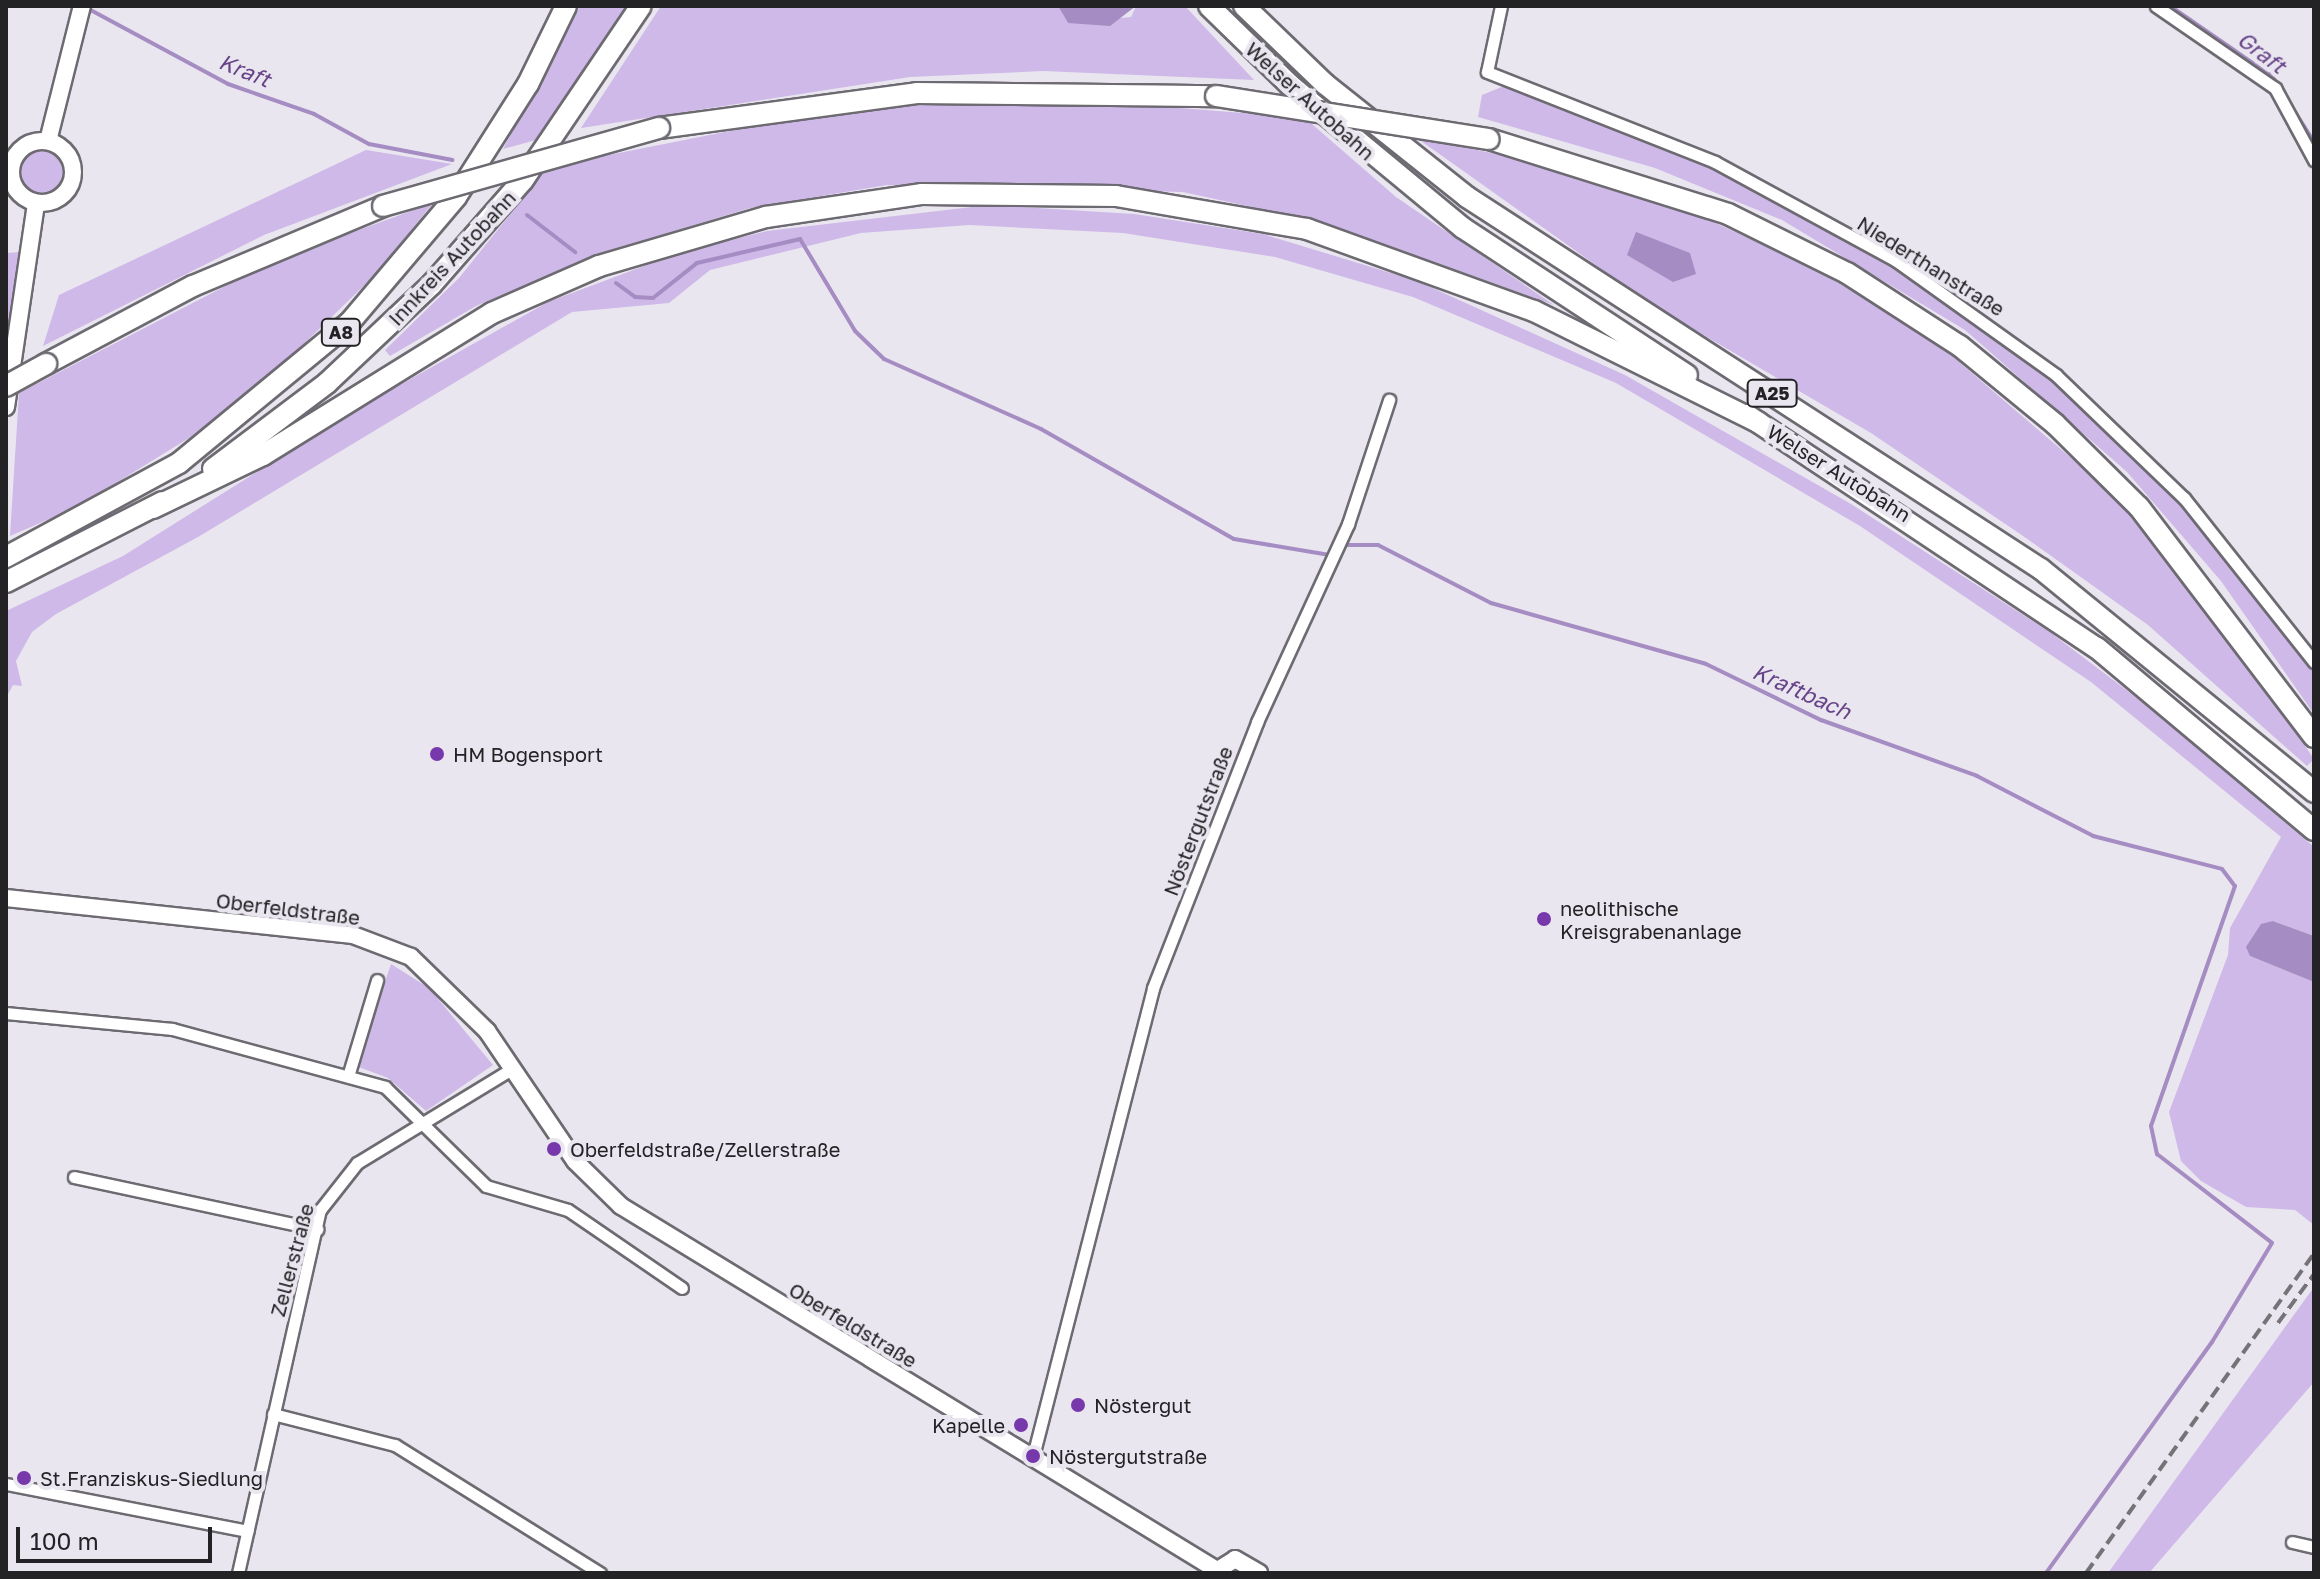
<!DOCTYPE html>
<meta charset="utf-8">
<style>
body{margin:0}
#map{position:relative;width:2320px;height:1579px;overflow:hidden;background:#eae6ef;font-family:"Golos Text",sans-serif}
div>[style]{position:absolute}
.green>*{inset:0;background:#ceb9e8}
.round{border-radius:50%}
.water>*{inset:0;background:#a58cc2}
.stream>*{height:4px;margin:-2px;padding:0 2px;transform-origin:2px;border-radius:2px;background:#a58cc2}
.roads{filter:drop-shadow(2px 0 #6d6a71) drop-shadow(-2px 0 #6d6a71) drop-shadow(0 2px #6d6a71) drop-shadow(0 -2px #6d6a71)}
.minor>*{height:11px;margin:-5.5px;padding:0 5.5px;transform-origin:5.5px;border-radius:5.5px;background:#fff}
.tertiary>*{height:14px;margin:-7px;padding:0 7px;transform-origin:7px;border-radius:7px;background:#fff}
.secondary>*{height:16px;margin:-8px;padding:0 8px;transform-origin:8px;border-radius:8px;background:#fff}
.secondary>.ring{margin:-8px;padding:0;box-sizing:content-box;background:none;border:16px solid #fff;border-radius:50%}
.motorway>*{height:20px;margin:-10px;padding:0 10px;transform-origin:10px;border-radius:10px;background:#fff}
.rail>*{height:4px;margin-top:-2px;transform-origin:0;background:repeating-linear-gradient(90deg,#757378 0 12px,transparent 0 18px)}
.bridges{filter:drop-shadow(2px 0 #6d6a71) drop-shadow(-2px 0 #6d6a71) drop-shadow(0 2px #6d6a71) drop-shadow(0 -2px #6d6a71)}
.motorway-bridge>*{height:20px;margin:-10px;padding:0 10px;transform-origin:10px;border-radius:10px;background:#fff}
.dots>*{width:22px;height:22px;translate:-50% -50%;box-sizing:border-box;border:4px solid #eae6ef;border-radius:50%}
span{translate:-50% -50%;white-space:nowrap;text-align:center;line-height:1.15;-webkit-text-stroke:8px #eae6ef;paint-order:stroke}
.shield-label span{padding:2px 6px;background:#eae6ef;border:2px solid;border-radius:6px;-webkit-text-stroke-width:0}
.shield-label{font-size:18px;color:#232225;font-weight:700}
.street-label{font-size:20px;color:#232225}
.poi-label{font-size:20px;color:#232225}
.left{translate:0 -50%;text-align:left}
.right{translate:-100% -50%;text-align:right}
.water-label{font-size:22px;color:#674489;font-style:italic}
.frame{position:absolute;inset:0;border:8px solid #232225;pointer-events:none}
.scale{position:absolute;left:16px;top:1527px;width:196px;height:36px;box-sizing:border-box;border:4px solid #232225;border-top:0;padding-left:10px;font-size:24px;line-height:28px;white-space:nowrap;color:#232225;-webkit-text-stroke:6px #eae6ef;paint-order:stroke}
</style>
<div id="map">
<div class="green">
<i style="clip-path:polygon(580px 6px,628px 6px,543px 138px,503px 149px)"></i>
<i style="clip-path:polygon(661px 6px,1058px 6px,1068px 23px,1131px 17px,1136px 6px,1185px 6px,1254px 80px,1043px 71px,910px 77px,581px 128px)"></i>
<i style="clip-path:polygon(1504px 86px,1719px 171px,1789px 208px,1921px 282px,2040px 367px,2137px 453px,2245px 579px,2314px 671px,2314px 714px,2221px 581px,2127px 472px,1965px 330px,1782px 220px,1655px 168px,1478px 117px,1482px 95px)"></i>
<i style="clip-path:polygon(1079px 100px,1305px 118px,1396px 197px,1554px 305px,1325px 223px,1183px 192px,887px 185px,750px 208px,593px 256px,476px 306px,390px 356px,385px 350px,459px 278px,548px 167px,805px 116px,937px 103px)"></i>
<i style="clip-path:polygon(1414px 136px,1577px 172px,1689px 211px,1812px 267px,1931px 338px,2119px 499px,2209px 607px,2314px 759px,2307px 766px,2148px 625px,2026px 538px,1871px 433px,1652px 305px)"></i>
<i class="round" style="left:18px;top:150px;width:46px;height:46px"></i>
<i style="clip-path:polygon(366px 150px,452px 164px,264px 235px,43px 346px,59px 295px)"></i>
<i style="clip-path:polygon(433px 203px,376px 274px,283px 364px,189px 438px,77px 507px,10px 536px,19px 393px,274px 261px)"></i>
<i style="clip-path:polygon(989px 205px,1134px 214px,1263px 234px,1417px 281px,1625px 375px,1851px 504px,2051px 633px,2153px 710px,2314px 847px,2314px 936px,2273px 921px,2250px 956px,2314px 982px,2314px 1225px,2295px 1210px,2246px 1207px,2201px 1181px,2181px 1161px,2169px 1112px,2228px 955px,2230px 928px,2281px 837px,2091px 682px,1860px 526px,1616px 383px,1413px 297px,1275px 257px,1123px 233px,969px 225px,861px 233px,710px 270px,669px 303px,572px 312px,198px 537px,56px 614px,32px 632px,16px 661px,22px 686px,13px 685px,6px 698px,6px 611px,123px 556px,357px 409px,548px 302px,676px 254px,767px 231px)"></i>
<i style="clip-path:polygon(21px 252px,6px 365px,6px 253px)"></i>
<i style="clip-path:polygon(391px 964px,429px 988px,493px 1065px,426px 1111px,388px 1078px,356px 1066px)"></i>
<i style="clip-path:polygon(2314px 1287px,2314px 1382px,2149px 1573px,2108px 1573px)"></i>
</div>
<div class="water">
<i style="clip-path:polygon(1058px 6px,1136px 6px,1110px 26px,1068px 23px)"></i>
<i style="clip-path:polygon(1636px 232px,1690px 253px,1696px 274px,1673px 282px,1627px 255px)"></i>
<i style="clip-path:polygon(2273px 921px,2314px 936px,2314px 982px,2250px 956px,2246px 947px,2261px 924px)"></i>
</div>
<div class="stream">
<i style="left:2170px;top:6px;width:125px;rotate:34.6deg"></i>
<i style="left:2273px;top:77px;width:77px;rotate:57.8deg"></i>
<i style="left:85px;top:7px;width:162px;rotate:28.3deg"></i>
<i style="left:228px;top:84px;width:91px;rotate:19.2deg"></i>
<i style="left:314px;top:114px;width:63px;rotate:28.6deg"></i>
<i style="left:369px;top:144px;width:85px;rotate:10.9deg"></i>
<i style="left:527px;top:215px;width:61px;rotate:37.6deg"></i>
<i style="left:616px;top:283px;width:24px;rotate:36deg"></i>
<i style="left:635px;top:297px;width:18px;rotate:3deg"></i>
<i style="left:653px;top:298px;width:56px;rotate:-38.5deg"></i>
<i style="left:697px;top:263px;width:106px;rotate:-13.1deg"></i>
<i style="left:800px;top:239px;width:107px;rotate:59.1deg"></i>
<i style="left:855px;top:331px;width:40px;rotate:44deg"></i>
<i style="left:884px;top:359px;width:172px;rotate:24deg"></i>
<i style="left:1041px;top:429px;width:222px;rotate:29.7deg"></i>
<i style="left:1234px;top:539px;width:97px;rotate:9.5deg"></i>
<i style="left:1348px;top:545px;width:30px"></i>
<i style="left:1378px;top:545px;width:127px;rotate:27.2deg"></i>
<i style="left:1491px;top:603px;width:223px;rotate:15.8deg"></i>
<i style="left:1706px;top:664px;width:128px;rotate:26deg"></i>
<i style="left:1821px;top:720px;width:166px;rotate:19.7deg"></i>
<i style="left:1977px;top:776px;width:131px;rotate:27.3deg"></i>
<i style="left:2093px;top:836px;width:133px;rotate:14.3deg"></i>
<i style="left:2222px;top:869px;width:21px;rotate:53deg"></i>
<i style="left:2235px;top:886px;width:254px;rotate:109.3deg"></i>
<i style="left:2151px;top:1126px;width:29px;rotate:78deg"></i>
<i style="left:2157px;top:1154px;width:145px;rotate:37.7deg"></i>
<i style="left:2272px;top:1243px;width:116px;rotate:121.2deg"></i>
<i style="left:2212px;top:1342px;width:284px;rotate:125.7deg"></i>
</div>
<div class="roads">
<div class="minor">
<i style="left:1501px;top:6px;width:67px;rotate:102deg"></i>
<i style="left:1487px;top:72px;width:245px;rotate:21.5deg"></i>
<i style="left:1715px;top:162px;width:205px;rotate:28.6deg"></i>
<i style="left:1895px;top:260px;width:198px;rotate:35.5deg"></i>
<i style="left:2056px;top:375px;width:178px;rotate:43.9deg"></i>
<i style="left:2184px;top:498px;width:209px;rotate:51.6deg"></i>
<i style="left:2156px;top:6px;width:145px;rotate:34.6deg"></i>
<i style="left:2275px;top:88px;width:82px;rotate:61.6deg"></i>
<i style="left:6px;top:1013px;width:167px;rotate:5.5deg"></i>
<i style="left:172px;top:1029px;width:221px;rotate:15.2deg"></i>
<i style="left:385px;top:1087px;width:141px;rotate:44.4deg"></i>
<i style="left:486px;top:1186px;width:85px;rotate:16.3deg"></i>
<i style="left:568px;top:1210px;width:138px;rotate:34.4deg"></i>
<i style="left:349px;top:1073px;width:97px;rotate:-73.2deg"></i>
<i style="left:74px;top:1177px;width:249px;rotate:12.1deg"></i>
<i style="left:273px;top:1414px;width:126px;rotate:14.3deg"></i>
<i style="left:395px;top:1445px;width:242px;rotate:32deg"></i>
<i style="left:1033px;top:1456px;width:483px;rotate:-75.6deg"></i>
<i style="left:1153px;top:988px;width:286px;rotate:-68.6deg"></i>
<i style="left:1257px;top:722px;width:218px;rotate:-65.3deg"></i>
<i style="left:1348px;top:524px;width:131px;rotate:-71.7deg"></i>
<i style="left:6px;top:1484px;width:246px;rotate:11deg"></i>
<i style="left:2292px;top:1542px;width:23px;rotate:13deg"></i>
<i style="left:238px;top:1573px;width:372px;rotate:-77.3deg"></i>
<i style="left:320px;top:1210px;width:60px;rotate:-51.8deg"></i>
<i style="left:357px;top:1163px;width:183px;rotate:-31.3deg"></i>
</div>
<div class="tertiary">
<i style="left:6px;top:167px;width:5px;rotate:11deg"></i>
</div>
<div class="secondary">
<i class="ring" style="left:11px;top:141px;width:46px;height:46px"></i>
<i style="left:48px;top:141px;width:139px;rotate:-75.9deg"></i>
<i style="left:6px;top:407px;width:206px;rotate:-81.6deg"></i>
<i style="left:6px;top:898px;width:349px;rotate:6.1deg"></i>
<i style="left:353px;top:935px;width:62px;rotate:20.8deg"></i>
<i style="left:411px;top:957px;width:106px;rotate:44.2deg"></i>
<i style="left:487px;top:1031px;width:157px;rotate:55.9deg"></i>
<i style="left:575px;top:1161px;width:64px;rotate:44.4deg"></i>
<i style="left:621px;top:1206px;width:696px;rotate:31.43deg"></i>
<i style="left:1213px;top:1573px;width:26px;rotate:-32deg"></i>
<i style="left:1235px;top:1559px;width:28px;rotate:30deg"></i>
</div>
<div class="motorway">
<i style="left:1209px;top:6px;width:113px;rotate:44.3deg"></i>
<i style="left:1290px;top:85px;width:224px;rotate:39.6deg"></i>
<i style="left:1463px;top:228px;width:268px;rotate:33.3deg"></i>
<i style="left:1244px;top:6px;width:112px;rotate:43.9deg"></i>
<i style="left:1325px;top:84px;width:181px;rotate:38.5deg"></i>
<i style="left:1467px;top:197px;width:684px;rotate:32.95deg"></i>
<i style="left:2041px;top:569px;width:353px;rotate:39.2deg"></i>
<i style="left:659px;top:128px;width:260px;rotate:-7.7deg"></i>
<i style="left:917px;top:93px;width:299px;rotate:0.6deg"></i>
<i style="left:1489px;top:139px;width:250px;rotate:17.4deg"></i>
<i style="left:1728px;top:214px;width:133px;rotate:26.4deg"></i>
<i style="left:1847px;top:273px;width:135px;rotate:32.9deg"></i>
<i style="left:1960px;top:346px;width:123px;rotate:39.4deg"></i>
<i style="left:2055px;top:424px;width:118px;rotate:44.7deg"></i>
<i style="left:2139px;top:507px;width:289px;rotate:52.7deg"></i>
<i style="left:46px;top:364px;width:166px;rotate:-28deg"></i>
<i style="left:193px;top:286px;width:206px;rotate:-22.8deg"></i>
<i style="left:1747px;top:415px;width:420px;rotate:33.7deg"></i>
<i style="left:2097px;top:648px;width:283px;rotate:40deg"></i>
<i style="left:213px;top:469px;width:143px;rotate:-37deg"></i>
<i style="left:327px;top:383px;width:144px;rotate:-43.3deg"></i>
<i style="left:432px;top:284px;width:138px;rotate:-48.8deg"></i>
<i style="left:523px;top:180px;width:210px;rotate:-55.9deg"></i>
<i style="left:153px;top:508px;width:122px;rotate:-25.7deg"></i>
<i style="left:263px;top:455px;width:269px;rotate:-31.8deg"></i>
<i style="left:492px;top:313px;width:117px;rotate:-23.7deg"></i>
<i style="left:599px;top:266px;width:174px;rotate:-16.4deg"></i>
<i style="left:766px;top:217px;width:158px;rotate:-8.4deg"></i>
<i style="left:922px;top:194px;width:194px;rotate:0.6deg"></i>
<i style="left:1116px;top:196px;width:194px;rotate:9.8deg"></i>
<i style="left:1307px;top:229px;width:241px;rotate:19.9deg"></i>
<i style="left:1534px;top:311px;width:250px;rotate:26.4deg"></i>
<i style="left:6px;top:557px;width:197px;rotate:-28.5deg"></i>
<i style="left:179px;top:463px;width:222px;rotate:-39.5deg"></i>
<i style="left:350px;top:322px;width:164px;rotate:-49.7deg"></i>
<i style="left:456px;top:197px;width:134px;rotate:-57.5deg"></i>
<i style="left:528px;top:84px;width:87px;rotate:-64deg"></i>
<i style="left:6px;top:582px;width:175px;rotate:-27.1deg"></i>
</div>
</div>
<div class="rail">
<i style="left:2278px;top:1323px;width:61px;rotate:-53.7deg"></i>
<i style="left:2086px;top:1573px;width:393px;rotate:-54.5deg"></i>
</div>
<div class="bridges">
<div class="motorway-bridge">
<i style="left:1216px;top:96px;width:276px;rotate:9deg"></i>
<i style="left:383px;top:206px;width:287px;rotate:-15.8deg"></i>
<i style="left:6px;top:386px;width:46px;rotate:-28.8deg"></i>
</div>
</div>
<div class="dots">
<i style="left:437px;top:754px;background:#7738ac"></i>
<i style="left:1544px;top:919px;background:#7738ac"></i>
<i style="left:554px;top:1149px;background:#7738ac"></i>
<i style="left:1078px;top:1405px;background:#7738ac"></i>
<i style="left:1021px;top:1425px;background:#7738ac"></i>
<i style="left:1033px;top:1456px;background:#7738ac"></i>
<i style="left:24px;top:1478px;background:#7738ac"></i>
</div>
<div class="shield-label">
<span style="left:341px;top:332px">A8</span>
<span style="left:1772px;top:393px">A25</span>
</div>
<div class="street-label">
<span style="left:1310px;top:101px;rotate:42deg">Welser Autobahn</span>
<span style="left:452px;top:258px;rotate:-47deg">Innkreis Autobahn</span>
<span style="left:1931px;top:266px;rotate:32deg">Niederthanstraße</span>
<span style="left:1839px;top:473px;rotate:32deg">Welser Autobahn</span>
<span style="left:1198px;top:821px;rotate:-69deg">Nöstergutstraße</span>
<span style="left:288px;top:909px;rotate:7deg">Oberfeldstraße</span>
<span style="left:292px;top:1260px;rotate:-75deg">Zellerstraße</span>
<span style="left:853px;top:1325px;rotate:31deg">Oberfeldstraße</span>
</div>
<div class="poi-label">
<span class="left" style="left:453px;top:754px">HM Bogensport</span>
<span class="left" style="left:1560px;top:920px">neolithische<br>Kreisgrabenanlage</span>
<span class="left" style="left:570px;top:1149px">Oberfeldstraße/Zellerstraße</span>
<span class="left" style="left:1094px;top:1405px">Nöstergut</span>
<span class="right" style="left:1005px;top:1425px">Kapelle</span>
<span class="left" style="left:1049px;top:1456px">Nöstergutstraße</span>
<span class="left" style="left:40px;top:1478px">St.Franziskus-Siedlung</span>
</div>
<div class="water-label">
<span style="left:2262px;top:52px;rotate:37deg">Graft</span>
<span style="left:245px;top:70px;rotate:22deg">Kraft</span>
<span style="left:1802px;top:691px;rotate:24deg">Kraftbach</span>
</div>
<div class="frame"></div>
<div class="scale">100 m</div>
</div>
